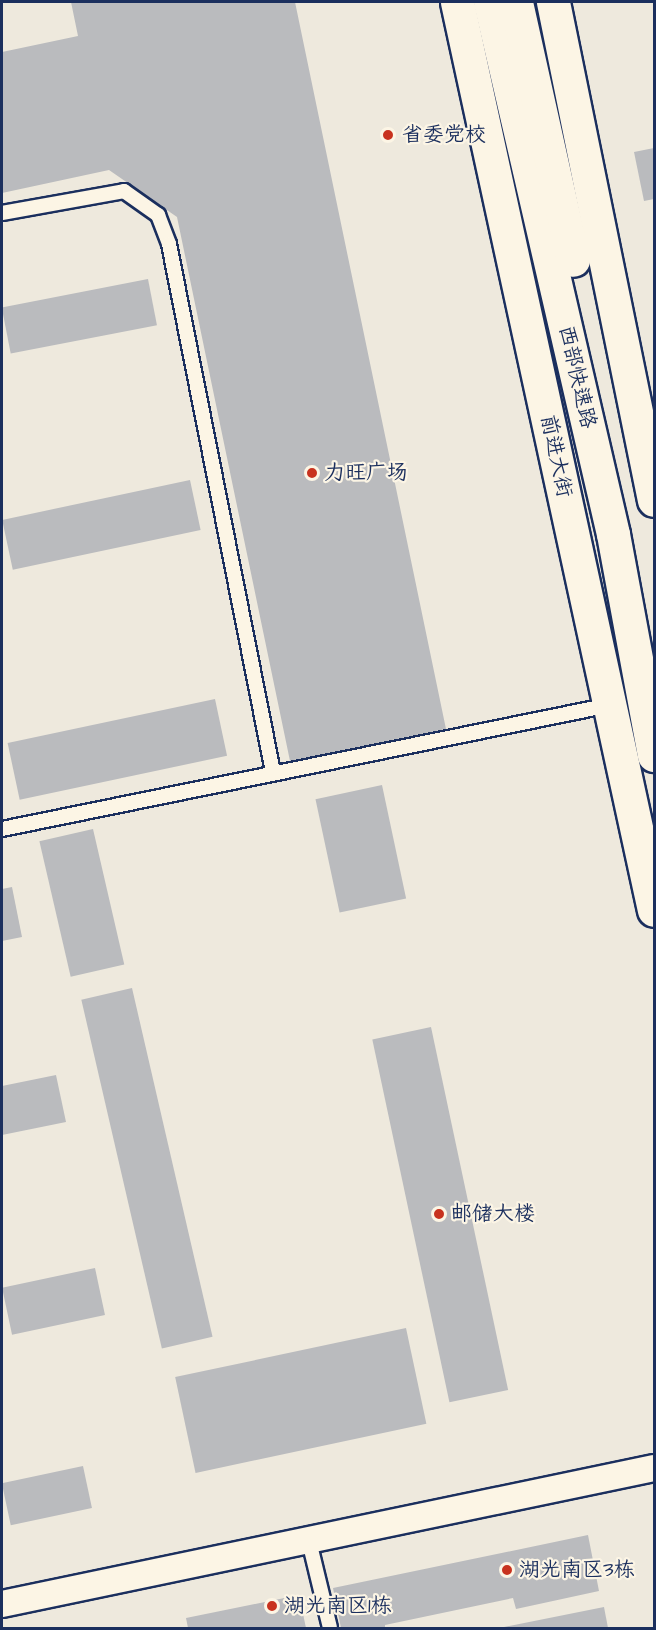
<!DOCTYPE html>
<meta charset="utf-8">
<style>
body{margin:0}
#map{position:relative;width:656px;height:1630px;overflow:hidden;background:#eee9dd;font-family:"Architects Daughter","LXGW WenKai TC",sans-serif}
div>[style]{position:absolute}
.building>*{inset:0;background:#babbbe;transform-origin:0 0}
.roads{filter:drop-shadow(2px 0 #1b2f5e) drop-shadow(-2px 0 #1b2f5e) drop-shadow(0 2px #1b2f5e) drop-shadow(0 -2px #1b2f5e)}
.lane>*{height:14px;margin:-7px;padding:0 7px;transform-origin:7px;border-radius:7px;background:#fcf5e5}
.street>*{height:26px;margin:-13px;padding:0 13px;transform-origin:13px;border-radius:13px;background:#fcf5e5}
.primary>*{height:33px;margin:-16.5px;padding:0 16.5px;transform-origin:16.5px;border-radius:16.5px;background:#fcf5e5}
.highway>*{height:33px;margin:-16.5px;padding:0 16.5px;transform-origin:16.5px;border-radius:16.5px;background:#fcf5e5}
.dots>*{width:16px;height:16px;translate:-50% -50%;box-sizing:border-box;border:3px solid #fcf5e5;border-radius:50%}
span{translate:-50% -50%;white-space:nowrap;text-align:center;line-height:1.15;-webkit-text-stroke:4.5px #fcf5e5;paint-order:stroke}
.poi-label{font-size:21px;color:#1b2f5e}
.left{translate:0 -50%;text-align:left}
.street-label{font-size:21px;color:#1b2f5e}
.frame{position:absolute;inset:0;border:3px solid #1b2f5e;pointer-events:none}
</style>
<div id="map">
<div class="building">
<i style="clip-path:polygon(71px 2px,295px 2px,446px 729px,290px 761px,177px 217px,109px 170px,2px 193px,2px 52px,78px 36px)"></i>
<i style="clip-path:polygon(654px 148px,654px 199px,644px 201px,634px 152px)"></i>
<i style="left:148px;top:279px;width:47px;height:149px;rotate:79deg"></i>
<i style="left:190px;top:480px;width:51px;height:192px;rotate:78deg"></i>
<i style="left:215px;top:699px;width:58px;height:212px;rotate:78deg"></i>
<i style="left:382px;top:785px;width:116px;height:68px;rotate:78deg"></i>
<i style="left:93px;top:829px;width:139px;height:55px;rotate:77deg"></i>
<i style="clip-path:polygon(12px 887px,22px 937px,2px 941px,2px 889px)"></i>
<i style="left:132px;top:988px;width:358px;height:52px;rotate:77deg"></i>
<i style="left:431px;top:1027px;width:371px;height:60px;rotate:78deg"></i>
<i style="clip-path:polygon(56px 1075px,66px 1122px,2px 1135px,2px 1086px)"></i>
<i style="left:95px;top:1268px;width:48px;height:95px;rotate:78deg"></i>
<i style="left:406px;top:1328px;width:98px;height:236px;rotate:78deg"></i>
<i style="left:83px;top:1466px;width:43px;height:83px;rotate:78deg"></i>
<i style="clip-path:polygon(588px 1535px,599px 1591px,516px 1609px,513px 1598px,385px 1625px,385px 1628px,341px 1628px,333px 1588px)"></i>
<i style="clip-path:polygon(299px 1595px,306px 1628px,188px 1628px,186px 1618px)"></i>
<i style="clip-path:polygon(604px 1607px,608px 1628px,504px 1628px,504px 1627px)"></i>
</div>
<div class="roads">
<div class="lane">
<i style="left:2px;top:213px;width:124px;rotate:-10.2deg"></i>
<i style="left:124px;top:191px;width:42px;rotate:35.2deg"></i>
<i style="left:158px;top:215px;width:31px;rotate:69deg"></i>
<i style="left:169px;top:244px;width:538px;rotate:78.86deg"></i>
<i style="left:2px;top:829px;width:621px;rotate:-11.53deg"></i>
<i style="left:309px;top:1541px;width:89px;rotate:76.4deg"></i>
</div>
<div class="street">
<i style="left:2px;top:1604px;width:666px;rotate:-11.78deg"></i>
</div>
<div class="primary">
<i style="left:457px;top:2px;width:929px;rotate:77.76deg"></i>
<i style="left:553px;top:2px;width:508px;rotate:78.54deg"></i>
</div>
<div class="highway">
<i style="left:490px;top:2px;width:546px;rotate:76.98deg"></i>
<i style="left:613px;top:534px;width:225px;rotate:79.5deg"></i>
<i style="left:516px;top:2px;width:264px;rotate:77.5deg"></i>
</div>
</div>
<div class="dots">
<i style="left:388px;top:135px;background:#c8321e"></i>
<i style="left:312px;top:473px;background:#c8321e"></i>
<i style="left:439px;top:1214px;background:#c8321e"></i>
<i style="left:507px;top:1570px;background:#c8321e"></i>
<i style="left:272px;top:1606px;background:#c8321e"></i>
</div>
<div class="poi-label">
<span class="left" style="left:402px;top:135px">省委党校</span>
<span class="left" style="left:324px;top:473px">力旺广场</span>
<span class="left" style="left:451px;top:1214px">邮储大楼</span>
<span class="left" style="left:519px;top:1570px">湖光南区3栋</span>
<span class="left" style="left:284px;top:1606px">湖光南区1栋</span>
</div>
<div class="street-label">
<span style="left:577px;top:377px;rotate:77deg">西部快速路</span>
<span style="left:556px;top:456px;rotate:78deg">前进大街</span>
</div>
<div class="frame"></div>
</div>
